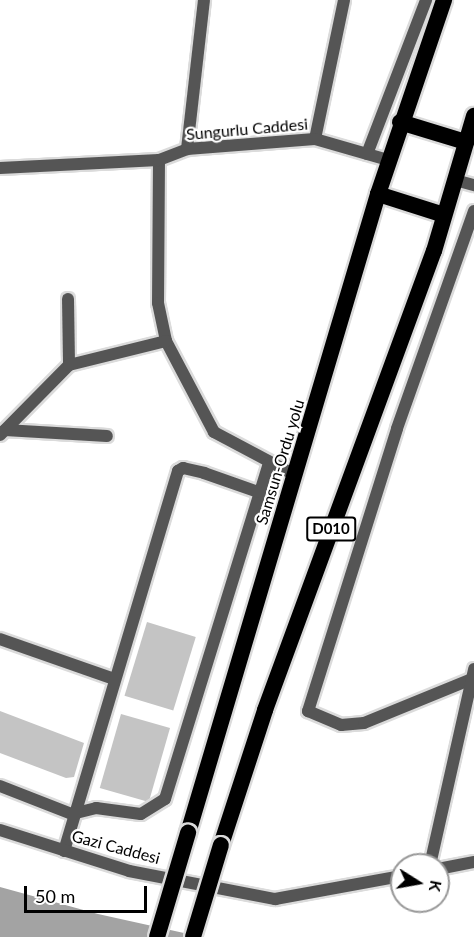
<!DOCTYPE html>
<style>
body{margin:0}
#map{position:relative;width:474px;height:937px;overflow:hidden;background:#fff;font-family:Lato,sans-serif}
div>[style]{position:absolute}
.water>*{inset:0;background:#a3a3a3}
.building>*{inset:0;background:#c4c4c4;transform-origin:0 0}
.roads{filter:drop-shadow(2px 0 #dbdbdb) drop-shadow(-2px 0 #dbdbdb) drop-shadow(0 2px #dbdbdb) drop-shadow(0 -2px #dbdbdb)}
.minor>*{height:12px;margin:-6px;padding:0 6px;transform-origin:6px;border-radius:6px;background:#555}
.tertiary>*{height:12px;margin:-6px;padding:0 6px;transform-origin:6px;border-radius:6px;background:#555}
.trunk>*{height:16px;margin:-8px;padding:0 8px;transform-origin:8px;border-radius:8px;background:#000}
.bridges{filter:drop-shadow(2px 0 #dbdbdb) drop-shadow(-2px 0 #dbdbdb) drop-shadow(0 2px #dbdbdb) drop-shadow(0 -2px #dbdbdb)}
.trunk-bridge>*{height:16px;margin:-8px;padding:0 8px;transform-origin:8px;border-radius:8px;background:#000}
span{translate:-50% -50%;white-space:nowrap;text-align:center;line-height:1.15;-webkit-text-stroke:4.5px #fff;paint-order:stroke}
.shield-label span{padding:2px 4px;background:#fff;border:2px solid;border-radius:4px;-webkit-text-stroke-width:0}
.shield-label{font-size:15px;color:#000;font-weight:700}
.street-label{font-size:16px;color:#000}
.north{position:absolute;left:390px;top:853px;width:60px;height:60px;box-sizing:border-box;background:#fff;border:2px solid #999;border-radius:50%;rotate:101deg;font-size:16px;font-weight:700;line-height:24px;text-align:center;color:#000}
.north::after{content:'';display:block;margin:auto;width:21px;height:27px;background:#000;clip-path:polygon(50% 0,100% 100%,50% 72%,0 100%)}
.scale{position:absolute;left:24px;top:886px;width:123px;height:27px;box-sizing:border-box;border:3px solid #000;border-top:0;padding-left:8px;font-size:18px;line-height:21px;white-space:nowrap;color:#000;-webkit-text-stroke:4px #fff;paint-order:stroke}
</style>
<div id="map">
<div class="water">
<i style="clip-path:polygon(0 887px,98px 914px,202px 937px,0 937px)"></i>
</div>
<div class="building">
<i style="left:147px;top:622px;width:51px;height:77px;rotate:17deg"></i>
<i style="clip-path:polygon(0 711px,84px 743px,74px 777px,66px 778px,0 753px)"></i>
<i style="left:121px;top:714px;width:51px;height:77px;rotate:16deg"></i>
</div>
<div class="roads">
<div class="minor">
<i style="left:315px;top:139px;width:142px;rotate:-78.2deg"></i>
<i style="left:187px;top:149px;width:150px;rotate:-83.5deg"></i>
<i style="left:367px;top:154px;width:165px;rotate:-69deg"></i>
<i style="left:159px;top:160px;width:143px;rotate:90.4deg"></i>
<i style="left:158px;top:303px;width:39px;rotate:78deg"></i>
<i style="left:166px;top:341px;width:103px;rotate:62.2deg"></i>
<i style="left:214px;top:432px;width:92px;rotate:28deg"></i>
<i style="left:474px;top:211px;width:231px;rotate:109.5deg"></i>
<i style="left:397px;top:429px;width:296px;rotate:107.5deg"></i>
<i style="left:308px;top:711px;width:36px;rotate:23deg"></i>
<i style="left:341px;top:725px;width:23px;rotate:-5deg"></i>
<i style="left:364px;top:723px;width:119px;rotate:-22.2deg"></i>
<i style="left:68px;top:299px;width:66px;rotate:89.1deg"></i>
<i style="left:5px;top:430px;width:102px;rotate:3.4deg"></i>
<i style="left:0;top:435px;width:98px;rotate:-45.4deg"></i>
<i style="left:69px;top:365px;width:100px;rotate:-13.9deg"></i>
<i style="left:0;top:639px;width:121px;rotate:19.3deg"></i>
<i style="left:0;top:786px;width:77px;rotate:21.3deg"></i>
<i style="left:72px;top:814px;width:25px;rotate:-14deg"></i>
<i style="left:96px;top:808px;width:45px;rotate:7.6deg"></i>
<i style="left:141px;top:814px;width:28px;rotate:-32deg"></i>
<i style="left:165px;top:799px;width:351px;rotate:-72.8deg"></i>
<i style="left:64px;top:851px;width:397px;rotate:-73.3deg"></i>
<i style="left:178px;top:471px;width:6px;rotate:-31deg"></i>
<i style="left:183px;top:468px;width:22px;rotate:13deg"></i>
<i style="left:204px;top:473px;width:57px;rotate:19.4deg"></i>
<i style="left:430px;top:865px;width:201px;rotate:-77.3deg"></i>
</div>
<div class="tertiary">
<i style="left:0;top:168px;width:159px;rotate:-2.9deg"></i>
<i style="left:159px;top:160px;width:30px;rotate:-21deg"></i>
<i style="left:187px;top:149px;width:128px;rotate:-4.5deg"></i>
<i style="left:315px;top:139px;width:76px;rotate:16deg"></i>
<i style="left:455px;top:180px;width:20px;rotate:15deg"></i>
<i style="left:0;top:830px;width:135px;rotate:17.6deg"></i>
<i style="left:129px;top:871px;width:149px;rotate:10.9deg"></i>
<i style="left:275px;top:899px;width:129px;rotate:-10.3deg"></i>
<i style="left:438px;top:869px;width:37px;rotate:-11deg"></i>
</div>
<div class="trunk">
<i style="left:400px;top:122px;width:69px;rotate:16.9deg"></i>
<i style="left:378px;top:194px;width:69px;rotate:17.7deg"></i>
<i style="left:188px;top:833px;width:667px;rotate:-73.44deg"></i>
<i style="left:378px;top:194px;width:205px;rotate:-71.2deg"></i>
<i style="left:221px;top:845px;width:142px;rotate:-71.9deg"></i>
<i style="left:265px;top:710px;width:489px;rotate:-69.8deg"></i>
<i style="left:434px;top:251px;width:141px;rotate:-73.5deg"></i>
</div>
</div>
<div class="bridges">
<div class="trunk-bridge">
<i style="left:157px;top:937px;width:109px;rotate:-73.4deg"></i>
<i style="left:193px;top:937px;width:96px;rotate:-73.1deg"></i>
</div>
</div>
<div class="shield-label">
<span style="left:331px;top:529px">D010</span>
</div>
<div class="street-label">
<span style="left:247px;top:129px;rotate:-5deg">Sungurlu Caddesi</span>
<span style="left:280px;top:462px;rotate:-73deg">Samsun-Ordu yolu</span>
<span style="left:116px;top:847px;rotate:15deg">Gazi Caddesi</span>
</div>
<div class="north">K</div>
<div class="scale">50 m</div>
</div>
